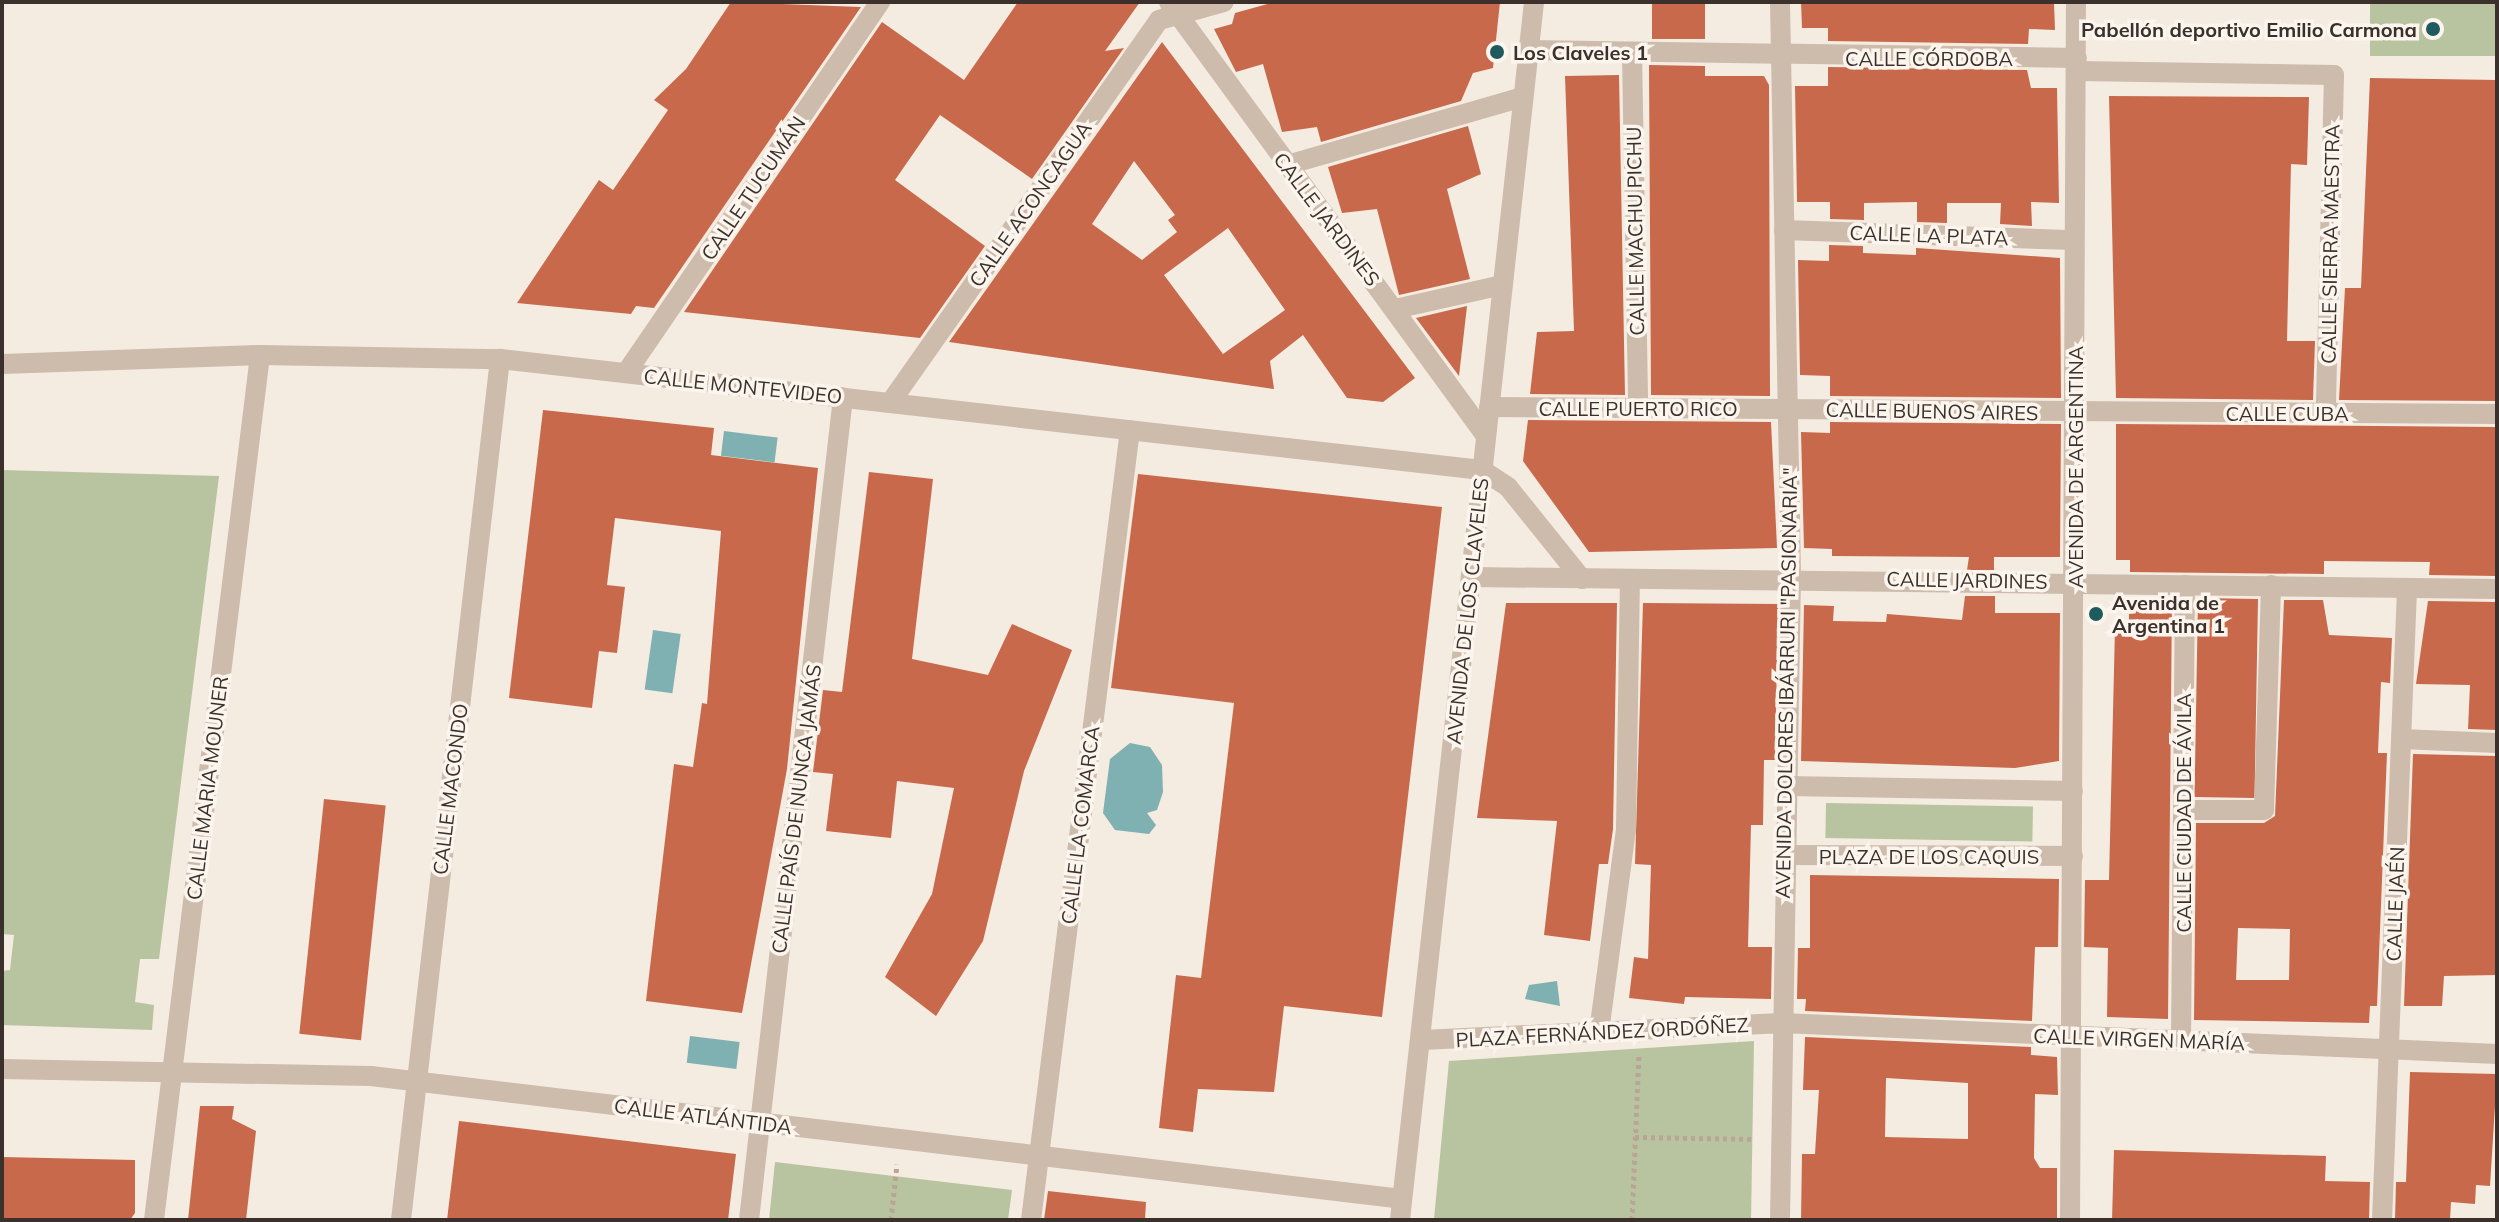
<!DOCTYPE html>
<meta charset="utf-8">
<style>
body{margin:0}
#map{position:relative;width:2499px;height:1222px;overflow:hidden;background:#f4ebe1;font-family:Mulish,sans-serif}
div>[style]{position:absolute}
.green>*{inset:0;background:#b8c4a0;transform-origin:0 0}
.water>*{inset:0;background:#7fb0b2;transform-origin:0 0}
.building>*{inset:0;background:#c8694b;transform-origin:0 0}
.path>*{height:5px;margin-top:-2.5px;transform-origin:0;background:repeating-linear-gradient(90deg,#b9a596 0 4px,transparent 0 8px)}
.minor>*{height:20px;margin:-10px;padding:0 10px;transform-origin:10px;border-radius:10px;background:#cdbbac}
.dots>*{width:22px;height:22px;translate:-50% -50%;box-sizing:border-box;border:4px solid #fbf5ee;border-radius:50%}
span{translate:-50% -50%;white-space:nowrap;text-align:center;line-height:1.15;-webkit-text-stroke:7px #fbf5ee;paint-order:stroke}
.poi-label{font-size:20px;color:#3b302b;font-weight:700}
.right{translate:-100% -50%;text-align:right}
.left{translate:0 -50%;text-align:left}
.street-label{font-size:20px;color:#3b302b}
.frame{position:absolute;inset:0;border:4px solid #3b302b;pointer-events:none}
</style>
<div id="map">
<div class="green">
<i style="left:2370px;top:2px;width:127px;height:54px"></i>
<i style="clip-path:polygon(2px 470px,219px 476px,159px 959px,140px 959px,135px 1002px,154px 1005px,152px 1030px,2px 1025px,2px 971px,10px 970px,14px 935px,2px 934px)"></i>
<i style="left:1826px;top:803px;width:207px;height:35px;rotate:1deg"></i>
<i style="clip-path:polygon(1754px 1041px,1751px 1220px,1434px 1219px,1449px 1061px)"></i>
<i style="clip-path:polygon(775px 1162px,1012px 1190px,1008px 1220px,769px 1220px)"></i>
</div>
<div class="water">
<i style="left:724px;top:431px;width:54px;height:25px;rotate:7deg"></i>
<i style="left:653px;top:630px;width:28px;height:60px;rotate:8deg"></i>
<i style="clip-path:polygon(1130px 743px,1150px 747px,1162px 765px,1163px 792px,1157px 810px,1147px 813px,1156px 825px,1149px 834px,1115px 830px,1103px 813px,1110px 759px)"></i>
<i style="clip-path:polygon(1557px 981px,1560px 1006px,1525px 999px,1529px 985px)"></i>
<i style="left:690px;top:1036px;width:50px;height:27px;rotate:7deg"></i>
</div>
<div class="building">
<i style="clip-path:polygon(731px 2px,861px 7px,654px 308px,636px 306px,631px 314px,517px 303px,599px 180px,613px 190px,668px 110px,654px 100px,686px 69px)"></i>
<i style="clip-path:polygon(1018px 2px,1140px 2px,1105px 51px,1124px 48px,1032px 179px,940px 115px,895px 180px,985px 246px,920px 338px,684px 312px,882px 22px,964px 80px)"></i>
<i style="clip-path:polygon(1275px 2px,1500px 2px,1493px 68px,1473px 73px,1461px 101px,1321px 142px,1317px 127px,1282px 132px,1263px 64px,1236px 72px,1214px 29px,1232px 24px,1235px 13px)"></i>
<i style="left:1652px;top:2px;width:53px;height:37px"></i>
<i style="clip-path:polygon(1801px 2px,2054px 2px,2055px 30px,2029px 29px,2028px 44px,1828px 41px,1828px 28px,1802px 28px)"></i>
<i style="clip-path:polygon(evenodd,1162px 42px,1415px 378px,1383px 402px,1347px 398px,1303px 335px,1270px 361px,1274px 389px,949px 342px,1162px 42px,1134px 161px,1175px 215px,1168px 220px,1177px 232px,1142px 260px,1092px 224px,1134px 161px,1162px 42px,1228px 228px,1285px 310px,1223px 354px,1164px 275px,1228px 228px)"></i>
<i style="clip-path:polygon(1649px 65px,1705px 66px,1705px 76px,1764px 76px,1769px 85px,1770px 396px,1651px 395px)"></i>
<i style="clip-path:polygon(1828px 67px,2027px 70px,2031px 88px,2057px 88px,2059px 203px,2031px 202px,2032px 226px,2000px 224px,2001px 203px,1947px 203px,1947px 223px,1917px 222px,1917px 202px,1864px 203px,1864px 220px,1830px 219px,1830px 202px,1797px 202px,1795px 86px,1828px 86px)"></i>
<i style="clip-path:polygon(1619px 75px,1625px 395px,1530px 394px,1537px 332px,1574px 331px,1565px 76px)"></i>
<i style="clip-path:polygon(2370px 78px,2497px 80px,2497px 401px,2339px 400px,2345px 288px,2361px 288px)"></i>
<i style="clip-path:polygon(2109px 96px,2309px 97px,2307px 165px,2291px 164px,2287px 341px,2315px 341px,2313px 400px,2116px 398px)"></i>
<i style="clip-path:polygon(1468px 126px,1481px 174px,1447px 189px,1470px 279px,1399px 295px,1377px 209px,1342px 213px,1328px 167px)"></i>
<i style="clip-path:polygon(1829px 245px,1863px 246px,1863px 253px,1916px 255px,1916px 248px,2060px 258px,2061px 398px,1830px 396px,1830px 376px,1800px 375px,1798px 260px,1829px 261px)"></i>
<i style="clip-path:polygon(1467px 306px,1459px 376px,1416px 318px)"></i>
<i style="clip-path:polygon(543px 410px,714px 428px,711px 455px,818px 468px,787px 769px,742px 1013px,646px 1001px,674px 764px,693px 767px,702px 703px,707px 704px,721px 531px,615px 518px,607px 585px,625px 587px,617px 653px,599px 651px,592px 708px,509px 698px)"></i>
<i style="clip-path:polygon(1528px 420px,1771px 422px,1777px 548px,1589px 552px,1523px 461px)"></i>
<i style="clip-path:polygon(1830px 422px,2061px 424px,2060px 557px,1994px 557px,1994px 570px,1967px 570px,1969px 557px,1832px 556px,1832px 549px,1804px 548px,1801px 432px,1830px 433px)"></i>
<i style="clip-path:polygon(2116px 424px,2497px 427px,2497px 576px,2429px 575px,2430px 562px,2324px 561px,2324px 574px,2130px 572px,2130px 560px,2116px 560px)"></i>
<i style="clip-path:polygon(869px 472px,933px 479px,912px 659px,988px 675px,1012px 624px,1072px 650px,1024px 771px,983px 941px,936px 1016px,885px 977px,932px 894px,954px 788px,897px 781px,891px 838px,826px 831px,833px 774px,813px 772px,823px 690px,842px 692px)"></i>
<i style="clip-path:polygon(1138px 474px,1442px 507px,1382px 1017px,1284px 1006px,1274px 1092px,1198px 1089px,1193px 1132px,1159px 1128px,1176px 975px,1201px 978px,1234px 703px,1111px 688px)"></i>
<i style="clip-path:polygon(1965px 596px,1995px 596px,1995px 613px,2060px 613px,2059px 761px,2015px 768px,1801px 761px,1804px 605px,1834px 606px,1833px 621px,1886px 622px,1887px 614px,1962px 620px)"></i>
<i style="clip-path:polygon(2129px 598px,2172px 598px,2168px 1019px,2107px 1017px,2108px 948px,2084px 947px,2085px 880px,2109px 880px,2115px 628px,2129px 628px)"></i>
<i style="left:2198px;top:598px;width:60px;height:199px;rotate:1deg"></i>
<i style="clip-path:polygon(evenodd,2284px 600px,2323px 600px,2329px 635px,2392px 638px,2390px 683px,2381px 682px,2378px 753px,2387px 753px,2377px 1006px,2370px 1006px,2369px 1023px,2194px 1020px,2196px 823px,2264px 823px,2275px 816px,2284px 600px,2238px 928px,2290px 929px,2289px 980px,2236px 980px,2238px 928px)"></i>
<i style="clip-path:polygon(2428px 601px,2497px 602px,2497px 730px,2468px 729px,2470px 685px,2416px 684px)"></i>
<i style="clip-path:polygon(1506px 603px,1617px 603px,1613px 829px,1608px 864px,1599px 864px,1590px 941px,1544px 935px,1557px 821px,1477px 818px)"></i>
<i style="clip-path:polygon(1643px 603px,1778px 604px,1775px 760px,1764px 760px,1763px 825px,1751px 825px,1748px 947px,1772px 947px,1771px 999px,1685px 997px,1684px 1004px,1629px 998px,1634px 957px,1648px 959px,1651px 865px,1635px 864px)"></i>
<i style="clip-path:polygon(2413px 754px,2497px 756px,2497px 975px,2444px 976px,2442px 1006px,2404px 1006px)"></i>
<i style="left:324px;top:799px;width:62px;height:236px;rotate:6deg"></i>
<i style="clip-path:polygon(1810px 875px,2059px 879px,2058px 947px,2035px 947px,2032px 1021px,1805px 1011px,1806px 999px,1797px 999px,1798px 948px,1810px 948px)"></i>
<i style="clip-path:polygon(evenodd,1805px 1037px,2031px 1047px,2031px 1055px,2057px 1057px,2058px 1095px,2035px 1094px,2034px 1158px,2040px 1168px,2057px 1168px,2057px 1220px,1801px 1220px,1802px 1154px,1815px 1154px,1819px 1090px,1803px 1090px,1805px 1037px,1886px 1078px,1968px 1083px,1968px 1139px,1885px 1137px,1886px 1078px)"></i>
<i style="clip-path:polygon(2410px 1072px,2497px 1074px,2490px 1186px,2476px 1185px,2475px 1204px,2451px 1202px,2450px 1220px,2395px 1220px,2396px 1182px,2406px 1182px)"></i>
<i style="clip-path:polygon(200px 1106px,234px 1106px,232px 1119px,256px 1131px,246px 1220px,188px 1220px)"></i>
<i style="clip-path:polygon(459px 1121px,736px 1154px,728px 1220px,447px 1220px)"></i>
<i style="clip-path:polygon(2114px 1150px,2326px 1156px,2325px 1181px,2370px 1182px,2369px 1220px,2112px 1220px)"></i>
<i style="clip-path:polygon(2px 1157px,135px 1160px,135px 1213px,130px 1220px,2px 1220px)"></i>
<i style="clip-path:polygon(1048px 1191px,1146px 1202px,1145px 1220px,1044px 1220px)"></i>
</div>
<div class="path">
<i style="left:1635px;top:1137px;width:119px;rotate:1deg"></i>
<i style="left:891px;top:1220px;width:56px;rotate:-83.9deg"></i>
<i style="left:1632px;top:1220px;width:165px;rotate:-87.6deg"></i>
</div>
<div class="minor">
<i style="left:1169px;top:2px;width:537px;rotate:53.86deg"></i>
<i style="left:1528px;top:50px;width:549px;rotate:0.83deg"></i>
<i style="left:1632px;top:53px;width:355px;rotate:89deg"></i>
<i style="left:2077px;top:71px;width:257px;rotate:0.9deg"></i>
<i style="left:2334px;top:75px;width:337px;rotate:91.4deg"></i>
<i style="left:1287px;top:165px;width:245px;rotate:-16.1deg"></i>
<i style="left:1784px;top:230px;width:290px;rotate:2deg"></i>
<i style="left:1395px;top:309px;width:110px;rotate:-12.6deg"></i>
<i style="left:2px;top:364px;width:258px;rotate:-2deg"></i>
<i style="left:260px;top:355px;width:240px;rotate:1deg"></i>
<i style="left:500px;top:359px;width:988px;rotate:6.45deg"></i>
<i style="left:1482px;top:470px;width:31px;rotate:33deg"></i>
<i style="left:1508px;top:487px;width:118px;rotate:51.2deg"></i>
<i style="left:626px;top:373px;width:450px;rotate:-55.6deg"></i>
<i style="left:890px;top:403px;width:468px;rotate:-54.9deg"></i>
<i style="left:1159px;top:20px;width:67px;rotate:-15.5deg"></i>
<i style="left:1489px;top:407px;width:1008px;rotate:0.4deg"></i>
<i style="left:1471px;top:577px;width:1026px;rotate:0.67deg"></i>
<i style="left:2401px;top:739px;width:96px;rotate:2.4deg"></i>
<i style="left:1786px;top:786px;width:287px;rotate:1deg"></i>
<i style="left:2183px;top:810px;width:81px"></i>
<i style="left:2264px;top:810px;width:225px;rotate:-88.2deg"></i>
<i style="left:1785px;top:855px;width:288px;rotate:0.2deg"></i>
<i style="left:1599px;top:1032px;width:204px;rotate:-82.4deg"></i>
<i style="left:1626px;top:830px;width:250px;rotate:-89.1deg"></i>
<i style="left:1422px;top:1040px;width:360px;rotate:-2.7deg"></i>
<i style="left:1782px;top:1023px;width:716px;rotate:2.48deg"></i>
<i style="left:2181px;top:1040px;width:455px;rotate:-89.5deg"></i>
<i style="left:2px;top:1069px;width:369px;rotate:1.1deg"></i>
<i style="left:371px;top:1076px;width:1038px;rotate:6.8deg"></i>
<i style="left:154px;top:1220px;width:871px;rotate:-83.01deg"></i>
<i style="left:401px;top:1220px;width:867px;rotate:-83.44deg"></i>
<i style="left:749px;top:1220px;width:828px;rotate:-83.48deg"></i>
<i style="left:1031px;top:1220px;width:796px;rotate:-82.86deg"></i>
<i style="left:1400px;top:1220px;width:1225px;rotate:-83.72deg"></i>
<i style="left:1780px;top:1220px;width:645px;rotate:-89.02deg"></i>
<i style="left:1791px;top:575px;width:573px;rotate:-91.1deg"></i>
<i style="left:2070px;top:1220px;width:1218px;rotate:-89.72deg"></i>
<i style="left:2382px;top:1220px;width:632px;rotate:-87.73deg"></i>
</div>
<div class="dots">
<i style="left:2433px;top:29px;background:#1f5a5e"></i>
<i style="left:1497px;top:52px;background:#1f5a5e"></i>
<i style="left:2096px;top:614px;background:#1f5a5e"></i>
</div>
<div class="poi-label">
<span class="right" style="left:2417px;top:29px">Pabellón deportivo Emilio Carmona</span>
<span class="left" style="left:1513px;top:52px">Los Claveles 1</span>
<span class="left" style="left:2112px;top:614px">Avenida de<br>Argentina 1</span>
</div>
<div class="street-label">
<span style="left:1929px;top:58px">CALLE CÓRDOBA</span>
<span style="left:753px;top:188px;rotate:-56deg">CALLE TUCUMÁN</span>
<span style="left:1030px;top:204px;rotate:-55deg">CALLE ACONCAGUA</span>
<span style="left:1327px;top:219px;rotate:53deg">CALLE JARDINES</span>
<span style="left:1635px;top:231px;rotate:-91deg">CALLE MACHU PICHU</span>
<span style="left:1929px;top:235px;rotate:2deg">CALLE LA PLATA</span>
<span style="left:2330px;top:244px;rotate:-89deg">CALLE SIERRA MAESTRA</span>
<span style="left:743px;top:386px;rotate:6deg">CALLE MONTEVIDEO</span>
<span style="left:1638px;top:408px">CALLE PUERTO RICO</span>
<span style="left:1932px;top:411px;rotate:1deg">CALLE BUENOS AIRES</span>
<span style="left:2287px;top:413px">CALLE CUBA</span>
<span style="left:2075px;top:467px;rotate:-90deg">AVENIDA DE ARGENTINA</span>
<span style="left:1967px;top:580px;rotate:1deg">CALLE JARDINES</span>
<span style="left:1467px;top:611px;rotate:-84deg">AVENIDA DE LOS CLAVELES</span>
<span style="left:1786px;top:683px;rotate:-89deg">AVENIDA DOLORES IBÁRRURI "PASIONARIA"</span>
<span style="left:207px;top:788px;rotate:-83deg">CALLE MARIA MOUNER</span>
<span style="left:450px;top:789px;rotate:-83deg">CALLE MACONDO</span>
<span style="left:796px;top:809px;rotate:-83deg">CALLE PAÍS DE NUNCA JAMÁS</span>
<span style="left:2183px;top:813px;rotate:-90deg">CALLE CIUDAD DE ÁVILA</span>
<span style="left:1080px;top:825px;rotate:-83deg">CALLE LA COMARCA</span>
<span style="left:1929px;top:856px">PLAZA DE LOS CAQUIS</span>
<span style="left:2395px;top:904px;rotate:-88deg">CALLE JAÉN</span>
<span style="left:1602px;top:1032px;rotate:-3deg">PLAZA FERNÁNDEZ ORDÓÑEZ</span>
<span style="left:2139px;top:1039px;rotate:2deg">CALLE VIRGEN MARÍA</span>
<span style="left:703px;top:1116px;rotate:7deg">CALLE ATLÁNTIDA</span>
</div>
<div class="frame"></div>
</div>
